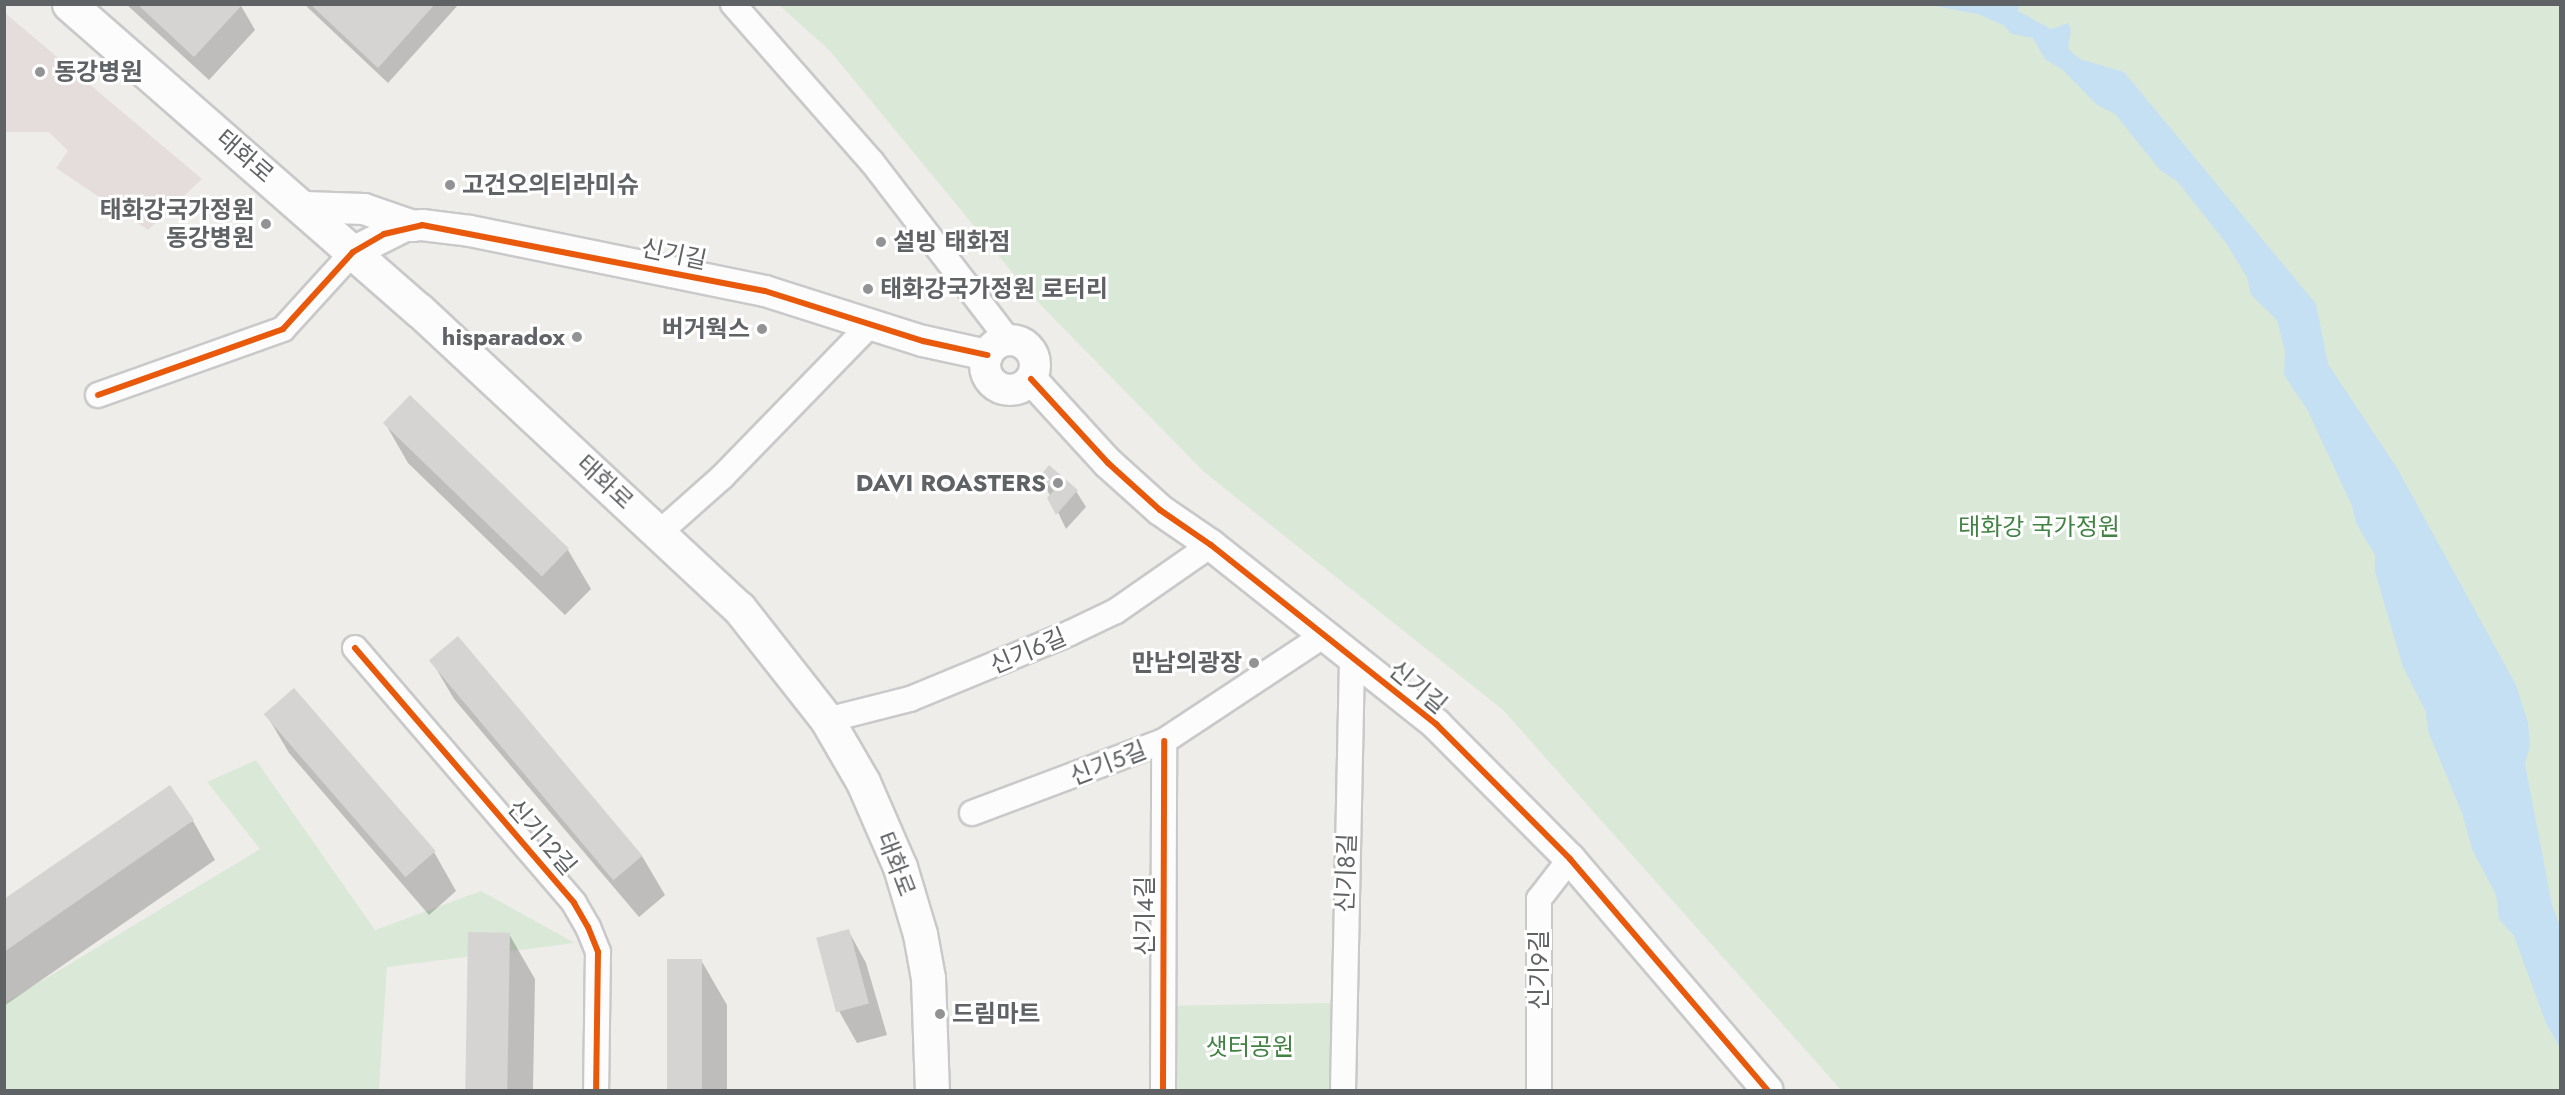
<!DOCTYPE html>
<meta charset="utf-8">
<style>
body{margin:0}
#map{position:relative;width:2565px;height:1095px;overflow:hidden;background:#efedea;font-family:Jost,"Noto Sans KR",sans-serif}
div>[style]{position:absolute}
.medical>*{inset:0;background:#e5dddc}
.green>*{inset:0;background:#dae8d8;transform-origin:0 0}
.water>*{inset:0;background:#c5e0f2}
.shadow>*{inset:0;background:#0003}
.building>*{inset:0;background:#d5d4d2;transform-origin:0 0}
.roads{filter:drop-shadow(2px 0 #c9c9c9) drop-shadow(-2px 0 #c9c9c9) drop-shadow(0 2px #c9c9c9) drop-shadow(0 -2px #c9c9c9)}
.minor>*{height:24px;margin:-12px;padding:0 12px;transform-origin:12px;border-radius:12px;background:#fdfcfc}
.tertiary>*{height:30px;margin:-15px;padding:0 15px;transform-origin:15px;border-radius:15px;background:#fdfcfc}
.tertiary>.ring{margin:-15px;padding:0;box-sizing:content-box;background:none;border:30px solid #fdfcfc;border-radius:50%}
.secondary>*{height:33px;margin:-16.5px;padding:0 16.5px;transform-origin:16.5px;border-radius:16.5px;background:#fdfcfc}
.cycleway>*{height:6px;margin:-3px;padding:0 3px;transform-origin:3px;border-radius:3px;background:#e8590c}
.dots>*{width:16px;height:16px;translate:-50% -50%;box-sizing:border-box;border:3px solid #fff;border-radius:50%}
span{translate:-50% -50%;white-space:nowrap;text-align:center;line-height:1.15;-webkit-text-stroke:6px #fff;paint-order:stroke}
.poi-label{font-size:24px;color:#606366;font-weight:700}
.left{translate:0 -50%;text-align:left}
.right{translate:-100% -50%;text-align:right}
.street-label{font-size:24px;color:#606366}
.park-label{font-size:24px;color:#428343}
.frame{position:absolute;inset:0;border:6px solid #606366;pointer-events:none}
</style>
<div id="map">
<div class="medical">
<i style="clip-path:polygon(5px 13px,202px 179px,148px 230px,56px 168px,68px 151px,49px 132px,5px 132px)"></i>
</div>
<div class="green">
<i style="clip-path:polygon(779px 5px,2560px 5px,2560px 1090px,1841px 1090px,1503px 710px,1204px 472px,1030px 294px,830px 51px)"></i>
<i style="clip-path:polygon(256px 760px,375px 930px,481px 891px,575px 943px,387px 967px,379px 1090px,5px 1090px,5px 1003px,260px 849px,207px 782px)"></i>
<i style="left:1331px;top:1003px;width:87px;height:162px;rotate:89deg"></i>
</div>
<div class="water">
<i style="clip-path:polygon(1930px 5px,2019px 5px,2018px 11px,2051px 29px,2068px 23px,2071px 30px,2068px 49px,2080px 59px,2124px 72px,2316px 304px,2328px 364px,2397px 468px,2516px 685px,2528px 723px,2530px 746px,2525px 764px,2552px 905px,2560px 926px,2560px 1048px,2546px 1023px,2514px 936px,2499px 919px,2496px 895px,2472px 849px,2462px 813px,2428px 731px,2426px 712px,2403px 667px,2375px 572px,2375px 555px,2356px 523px,2352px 506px,2308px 411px,2284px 375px,2285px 351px,2277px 320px,2251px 295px,2247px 277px,2226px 243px,2177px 181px,2160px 170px,2115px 114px,2097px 105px,2063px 70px,2045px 59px,2033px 38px,2012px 34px,2003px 25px,1978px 14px)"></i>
</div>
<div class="shadow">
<i style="clip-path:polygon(126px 4px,240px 4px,255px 30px,209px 80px)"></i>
<i style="clip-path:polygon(304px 4px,459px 4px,388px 83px)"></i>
<i style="clip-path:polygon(385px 423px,568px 550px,591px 589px,565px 615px,408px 463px)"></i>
<i style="clip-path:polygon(1041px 477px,1076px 491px,1086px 507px,1066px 529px)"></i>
<i style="clip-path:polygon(457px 638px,642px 856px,665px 895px,639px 917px,454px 699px,431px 660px)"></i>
<i style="clip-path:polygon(266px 714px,434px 852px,456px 891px,429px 915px,289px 753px)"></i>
<i style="clip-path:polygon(193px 821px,215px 860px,4px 1006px,4px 901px)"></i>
<i style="clip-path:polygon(848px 930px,866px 963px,887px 1035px,857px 1043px,839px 1011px)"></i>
<i style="clip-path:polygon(469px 934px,509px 934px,535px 979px,533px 1090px,466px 1090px)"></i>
<i style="clip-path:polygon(668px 960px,701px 960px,727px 1005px,727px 1090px,668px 1090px)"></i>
</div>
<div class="building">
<i style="clip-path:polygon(137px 4px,243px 4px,194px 57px)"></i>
<i style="clip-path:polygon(310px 4px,435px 4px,378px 68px)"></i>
<i style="left:410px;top:395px;width:221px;height:39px;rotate:44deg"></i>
<i style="clip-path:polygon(1049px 465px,1078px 490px,1056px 515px,1047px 498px,1054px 490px,1039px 477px)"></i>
<i style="left:458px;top:636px;width:287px;height:38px;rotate:50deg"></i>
<i style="left:294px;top:688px;width:216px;height:40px;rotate:49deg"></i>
<i style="clip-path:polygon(170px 785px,194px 820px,4px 952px,4px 899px)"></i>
<i style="left:849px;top:929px;width:77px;height:34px;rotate:75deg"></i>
<i style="left:468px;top:932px;width:42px;height:158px;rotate:1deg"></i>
<i style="left:667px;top:959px;width:35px;height:131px"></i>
</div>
<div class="roads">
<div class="minor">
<i style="left:733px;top:4px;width:210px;rotate:48.7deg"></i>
<i style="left:872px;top:162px;width:223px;rotate:52.5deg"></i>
<i style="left:98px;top:395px;width:196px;rotate:-19.6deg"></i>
<i style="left:283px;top:329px;width:104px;rotate:-47.7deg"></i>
<i style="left:660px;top:532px;width:83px;rotate:-41.6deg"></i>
<i style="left:722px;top:477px;width:215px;rotate:-45.8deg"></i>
<i style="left:355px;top:648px;width:336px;rotate:49.3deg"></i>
<i style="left:574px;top:903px;width:28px;rotate:60deg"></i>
<i style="left:588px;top:927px;width:27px;rotate:68deg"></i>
<i style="left:598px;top:952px;width:138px;rotate:90.8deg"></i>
<i style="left:827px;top:720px;width:86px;rotate:-14.2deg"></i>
<i style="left:910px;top:699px;width:173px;rotate:-22.4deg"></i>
<i style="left:1070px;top:633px;width:51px;rotate:-25.6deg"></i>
<i style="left:1116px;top:611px;width:116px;rotate:-34.8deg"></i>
<i style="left:972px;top:813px;width:205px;rotate:-20.6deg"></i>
<i style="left:1164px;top:741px;width:192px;rotate:-33.5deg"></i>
<i style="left:1163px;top:1090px;width:349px;rotate:-89.8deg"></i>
<i style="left:1343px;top:1090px;width:434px;rotate:-88.8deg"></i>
<i style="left:1539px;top:1090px;width:191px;rotate:-90deg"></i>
<i style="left:1539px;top:899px;width:51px;rotate:-52.2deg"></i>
</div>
<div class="tertiary">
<i style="left:305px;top:207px;width:59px;rotate:1.9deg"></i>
<i style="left:364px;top:209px;width:52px;rotate:19.1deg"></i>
<i style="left:353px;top:252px;width:58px;rotate:-26.6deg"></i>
<i style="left:405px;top:226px;width:17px;rotate:-3deg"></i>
<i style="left:422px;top:225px;width:48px;rotate:7.1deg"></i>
<i style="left:470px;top:231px;width:301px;rotate:11.5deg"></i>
<i style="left:765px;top:291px;width:166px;rotate:17.6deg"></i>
<i style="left:923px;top:341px;width:66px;rotate:12.3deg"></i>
<i class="ring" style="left:985px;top:340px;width:20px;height:20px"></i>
<i style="left:1031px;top:379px;width:114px;rotate:47.5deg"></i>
<i style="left:1108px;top:463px;width:70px;rotate:42.1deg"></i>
<i style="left:1160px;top:510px;width:62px;rotate:34.5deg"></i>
<i style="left:1211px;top:545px;width:288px;rotate:38.5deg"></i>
<i style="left:1436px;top:724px;width:190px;rotate:45.2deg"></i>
<i style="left:1570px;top:859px;width:304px;rotate:49.5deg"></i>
</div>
<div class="secondary">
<i style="left:69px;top:4px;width:465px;rotate:41.2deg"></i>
<i style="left:419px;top:310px;width:437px;rotate:43deg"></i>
<i style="left:739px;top:608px;width:142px;rotate:51.8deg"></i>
<i style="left:827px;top:720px;width:72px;rotate:59.9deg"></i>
<i style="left:863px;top:782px;width:93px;rotate:66.5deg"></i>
<i style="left:900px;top:867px;width:70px;rotate:73.4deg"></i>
<i style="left:920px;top:934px;width:45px;rotate:79.7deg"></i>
<i style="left:928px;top:978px;width:112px;rotate:88deg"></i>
</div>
</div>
<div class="cycleway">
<i style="left:1031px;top:379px;width:114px;rotate:47.5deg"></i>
<i style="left:1108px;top:463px;width:70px;rotate:42.1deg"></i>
<i style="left:1160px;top:510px;width:62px;rotate:34.5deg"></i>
<i style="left:1211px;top:545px;width:288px;rotate:38.5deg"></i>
<i style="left:1436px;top:724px;width:190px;rotate:45.2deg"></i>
<i style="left:1570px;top:859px;width:304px;rotate:49.5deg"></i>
<i style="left:98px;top:395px;width:196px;rotate:-19.6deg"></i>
<i style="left:283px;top:329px;width:104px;rotate:-47.7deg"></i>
<i style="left:353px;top:252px;width:36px;rotate:-30deg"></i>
<i style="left:384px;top:234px;width:39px;rotate:-13deg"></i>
<i style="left:422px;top:225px;width:349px;rotate:10.9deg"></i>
<i style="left:765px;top:291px;width:166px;rotate:17.6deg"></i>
<i style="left:923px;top:341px;width:66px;rotate:12.3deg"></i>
<i style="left:355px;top:648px;width:336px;rotate:49.3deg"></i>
<i style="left:574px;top:903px;width:28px;rotate:60deg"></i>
<i style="left:588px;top:927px;width:27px;rotate:68deg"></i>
<i style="left:598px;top:952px;width:138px;rotate:90.8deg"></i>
<i style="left:1163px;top:1090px;width:349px;rotate:-89.8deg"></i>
</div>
<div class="dots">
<i style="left:40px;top:72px;background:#929394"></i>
<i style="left:450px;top:185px;background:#929394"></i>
<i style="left:266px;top:224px;background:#929394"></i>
<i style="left:881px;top:242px;background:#929394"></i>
<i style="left:868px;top:289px;background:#929394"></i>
<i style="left:762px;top:329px;background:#929394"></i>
<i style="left:577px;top:337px;background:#929394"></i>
<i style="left:1058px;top:483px;background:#929394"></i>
<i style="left:1254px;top:663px;background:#929394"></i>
<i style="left:940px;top:1014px;background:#929394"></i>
</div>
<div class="poi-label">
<span class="left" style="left:54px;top:72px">동강병원</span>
<span class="left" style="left:462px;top:185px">고건오의티라미슈</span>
<span class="right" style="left:254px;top:224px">태화강국가정원<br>동강병원</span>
<span class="left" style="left:893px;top:242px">설빙 태화점</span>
<span class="left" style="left:880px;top:289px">태화강국가정원 로터리</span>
<span class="right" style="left:750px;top:329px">버거웍스</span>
<span class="right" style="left:565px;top:337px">hisparadox</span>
<span class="right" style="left:1046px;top:483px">DAVI ROASTERS</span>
<span class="right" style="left:1242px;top:663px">만남의광장</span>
<span class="left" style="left:952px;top:1014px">드림마트</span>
</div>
<div class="street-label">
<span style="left:245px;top:156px;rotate:41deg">태화로</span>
<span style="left:674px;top:254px;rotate:12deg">신기길</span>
<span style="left:605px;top:482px;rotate:43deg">태화로</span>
<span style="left:1028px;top:651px;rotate:-23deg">신기6길</span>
<span style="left:1418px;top:687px;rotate:40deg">신기길</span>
<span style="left:1108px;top:763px;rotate:-21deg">신기5길</span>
<span style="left:542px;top:837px;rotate:49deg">신기12길</span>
<span style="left:896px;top:864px;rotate:69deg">태화로</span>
<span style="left:1346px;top:873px;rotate:-88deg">신기8길</span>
<span style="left:1145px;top:916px;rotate:-90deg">신기4길</span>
<span style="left:1539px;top:970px;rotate:-90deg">신기9길</span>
</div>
<div class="park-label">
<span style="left:2039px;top:527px">태화강 국가정원</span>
<span style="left:1250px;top:1047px">샛터공원</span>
</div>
<div class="frame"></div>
</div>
